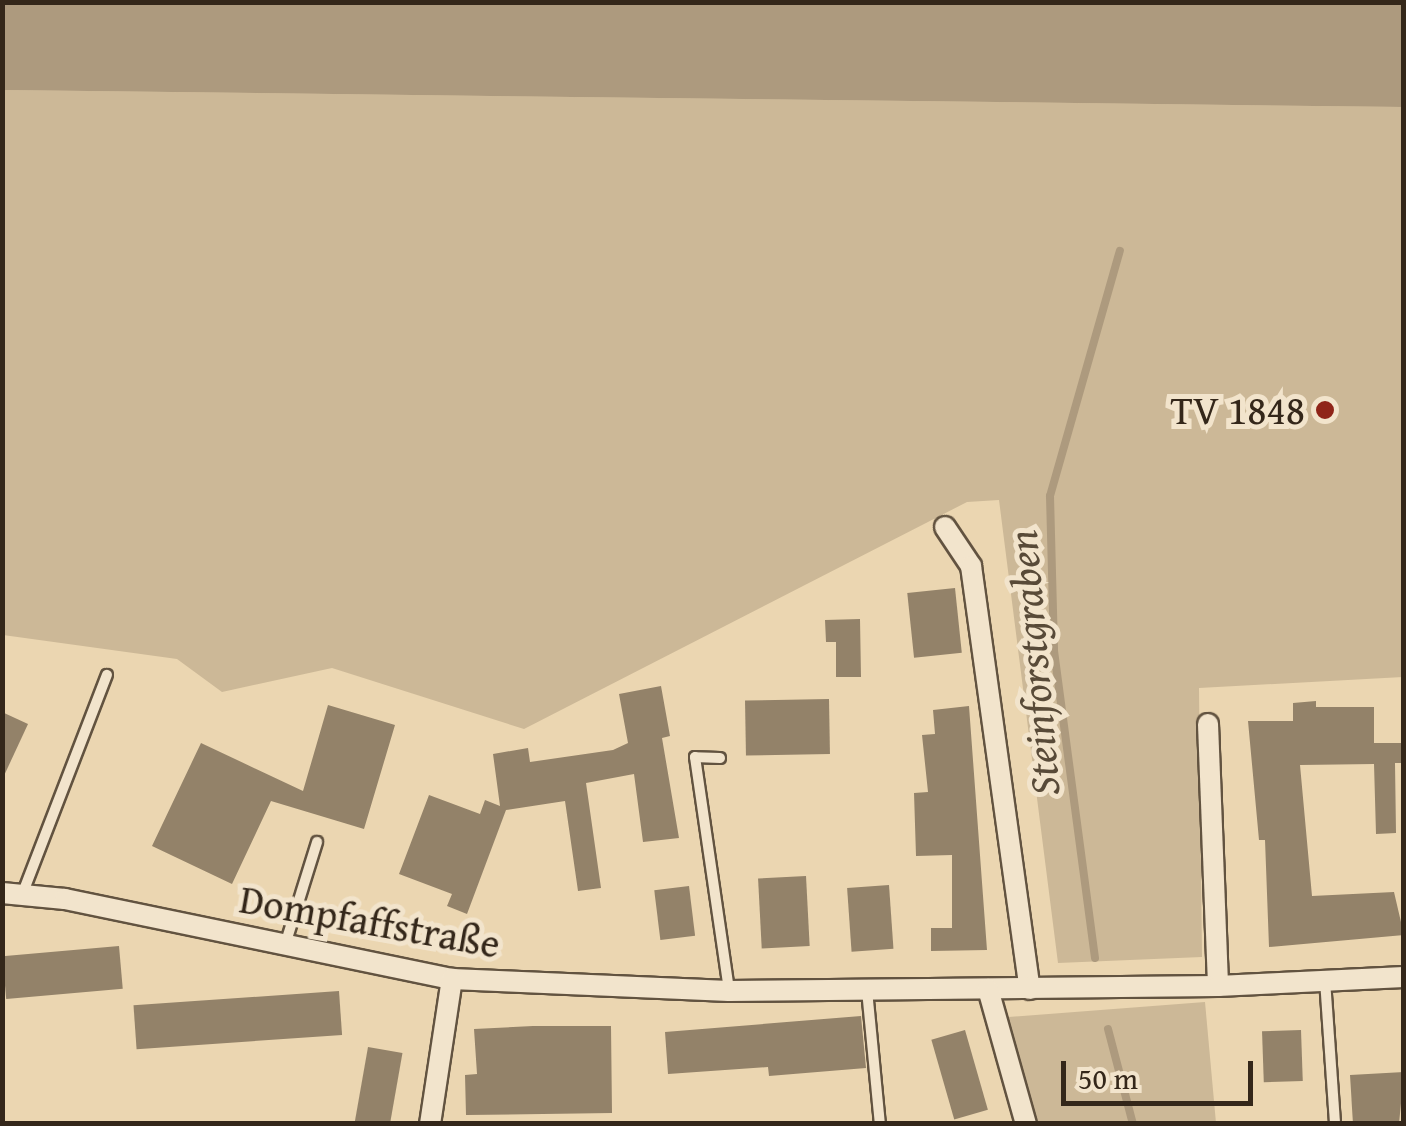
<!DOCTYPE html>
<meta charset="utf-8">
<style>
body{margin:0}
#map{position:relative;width:1406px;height:1126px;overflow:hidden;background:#ebd6b1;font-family:"Gentium Book Plus",serif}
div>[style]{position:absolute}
.green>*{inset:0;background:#ccb897}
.water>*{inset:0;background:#ad9a7e}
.stream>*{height:8px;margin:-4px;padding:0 4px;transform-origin:4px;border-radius:4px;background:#ad9a7e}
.building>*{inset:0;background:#938269;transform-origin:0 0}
.roads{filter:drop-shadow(2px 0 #625340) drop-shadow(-2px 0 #625340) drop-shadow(0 2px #625340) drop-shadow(0 -2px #625340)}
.service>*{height:10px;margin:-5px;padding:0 5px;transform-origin:5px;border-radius:5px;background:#f2e4cc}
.minor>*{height:20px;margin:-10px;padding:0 10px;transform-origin:10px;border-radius:10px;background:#f2e4cc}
.dots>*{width:28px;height:28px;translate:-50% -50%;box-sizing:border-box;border:5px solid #f2e4cc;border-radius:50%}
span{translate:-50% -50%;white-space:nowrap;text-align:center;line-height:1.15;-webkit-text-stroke:10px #f2e4cc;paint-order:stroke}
.poi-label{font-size:40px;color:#34271a}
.right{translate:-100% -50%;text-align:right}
.street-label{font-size:40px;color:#34271a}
.water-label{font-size:42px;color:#584a38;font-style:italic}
.frame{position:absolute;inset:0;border:5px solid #34271a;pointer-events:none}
.scale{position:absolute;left:1061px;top:1061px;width:192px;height:45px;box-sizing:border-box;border:5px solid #34271a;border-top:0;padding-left:12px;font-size:30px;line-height:35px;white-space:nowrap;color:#34271a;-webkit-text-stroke:8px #f2e4cc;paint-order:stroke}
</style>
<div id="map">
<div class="green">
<i style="clip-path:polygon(3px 90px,1403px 107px,1403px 677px,1199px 688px,1202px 957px,1058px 963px,999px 500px,967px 502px,524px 729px,332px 668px,222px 692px,177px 659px,3px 635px)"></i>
<i style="clip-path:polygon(1205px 1002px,1216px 1123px,1026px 1123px,996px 1018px)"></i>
</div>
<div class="water">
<i style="clip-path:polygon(3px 2px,1403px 3px,1403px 107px,3px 90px)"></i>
</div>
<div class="stream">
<i style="left:1095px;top:958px;width:312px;rotate:-97.6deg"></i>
<i style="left:1054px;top:649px;width:153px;rotate:-91.5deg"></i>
<i style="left:1050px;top:496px;width:255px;rotate:-74.1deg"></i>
<i style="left:1108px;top:1029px;width:98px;rotate:75.3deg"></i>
</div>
<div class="building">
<i style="left:955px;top:588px;width:65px;height:48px;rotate:84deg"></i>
<i style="clip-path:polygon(860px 619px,861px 677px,836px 677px,836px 642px,826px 642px,825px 620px)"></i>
<i style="clip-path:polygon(661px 686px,670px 736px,662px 738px,679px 838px,643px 842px,634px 774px,586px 783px,601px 888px,578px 891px,565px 801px,506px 810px,467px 914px,447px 906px,452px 894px,399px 874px,429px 795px,480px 814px,485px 800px,500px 806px,493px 754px,528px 748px,530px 762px,613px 750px,628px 743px,619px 694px)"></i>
<i style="left:829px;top:699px;width:55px;height:84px;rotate:89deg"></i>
<i style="clip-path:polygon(1316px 701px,1316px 707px,1374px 707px,1374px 743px,1404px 743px,1404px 763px,1395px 763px,1396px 833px,1376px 834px,1374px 764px,1300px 765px,1312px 896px,1394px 892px,1404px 935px,1269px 947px,1265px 840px,1259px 840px,1248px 721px,1293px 721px,1293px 703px)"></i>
<i style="clip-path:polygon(328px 705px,395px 725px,364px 829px,271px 801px,232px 884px,152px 846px,201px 743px,303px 791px)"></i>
<i style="clip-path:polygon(969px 706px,987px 950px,931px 951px,931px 928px,952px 928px,952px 855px,916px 856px,914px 793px,928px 792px,922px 735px,935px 734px,933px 710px)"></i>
<i style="clip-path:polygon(2px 712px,28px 724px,2px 780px)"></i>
<i style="left:806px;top:876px;width:70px;height:48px;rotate:87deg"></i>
<i style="left:889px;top:885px;width:64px;height:42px;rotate:86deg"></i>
<i style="left:689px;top:886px;width:50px;height:35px;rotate:83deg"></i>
<i style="left:119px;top:946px;width:43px;height:117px;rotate:85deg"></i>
<i style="left:339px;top:991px;width:44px;height:206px;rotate:86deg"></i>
<i style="clip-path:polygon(861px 1016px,866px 1068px,769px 1076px,768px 1067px,668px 1074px,665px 1032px)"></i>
<i style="clip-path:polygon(533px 1026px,611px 1026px,612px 1113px,466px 1115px,465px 1075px,477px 1074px,474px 1029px)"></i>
<i style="left:965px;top:1030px;width:83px;height:35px;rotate:74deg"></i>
<i style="left:1301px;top:1030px;width:51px;height:39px;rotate:88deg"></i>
<i style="left:368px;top:1047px;width:35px;height:78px;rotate:10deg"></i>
<i style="clip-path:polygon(1404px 1072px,1399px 1124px,1353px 1124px,1350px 1075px)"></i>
</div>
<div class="roads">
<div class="service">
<i style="left:720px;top:758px;width:25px;rotate:-178deg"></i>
<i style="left:695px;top:757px;width:235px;rotate:81.7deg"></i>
<i style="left:22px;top:895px;width:236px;rotate:-68.9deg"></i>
<i style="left:285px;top:945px;width:108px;rotate:-72.7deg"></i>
<i style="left:1325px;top:980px;width:144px;rotate:86deg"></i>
<i style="left:867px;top:990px;width:135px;rotate:84.5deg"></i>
</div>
<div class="minor">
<i style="left:945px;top:527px;width:47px;rotate:56.3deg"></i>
<i style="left:971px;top:566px;width:427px;rotate:82.1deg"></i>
<i style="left:1208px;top:724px;width:262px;rotate:87.8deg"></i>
<i style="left:2px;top:893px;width:63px;rotate:5.4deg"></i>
<i style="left:65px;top:899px;width:395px;rotate:11.7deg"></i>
<i style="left:452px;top:979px;width:277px;rotate:2.5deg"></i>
<i style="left:729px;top:991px;width:489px;rotate:-0.6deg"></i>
<i style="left:1218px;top:986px;width:186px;rotate:-2.8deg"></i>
<i style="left:988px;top:989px;width:140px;rotate:74.3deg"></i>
<i style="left:430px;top:1124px;width:147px;rotate:-81.4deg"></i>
</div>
</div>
<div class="dots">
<i style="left:1325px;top:410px;background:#8f2418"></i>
</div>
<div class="poi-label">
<span class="right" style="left:1305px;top:410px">TV 1848</span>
</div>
<div class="street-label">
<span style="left:370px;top:921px;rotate:10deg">Dompfaffstraße</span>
</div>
<div class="water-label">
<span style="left:1033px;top:663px;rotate:-95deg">Steinforstgraben</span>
</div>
<div class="frame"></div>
<div class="scale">50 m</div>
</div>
